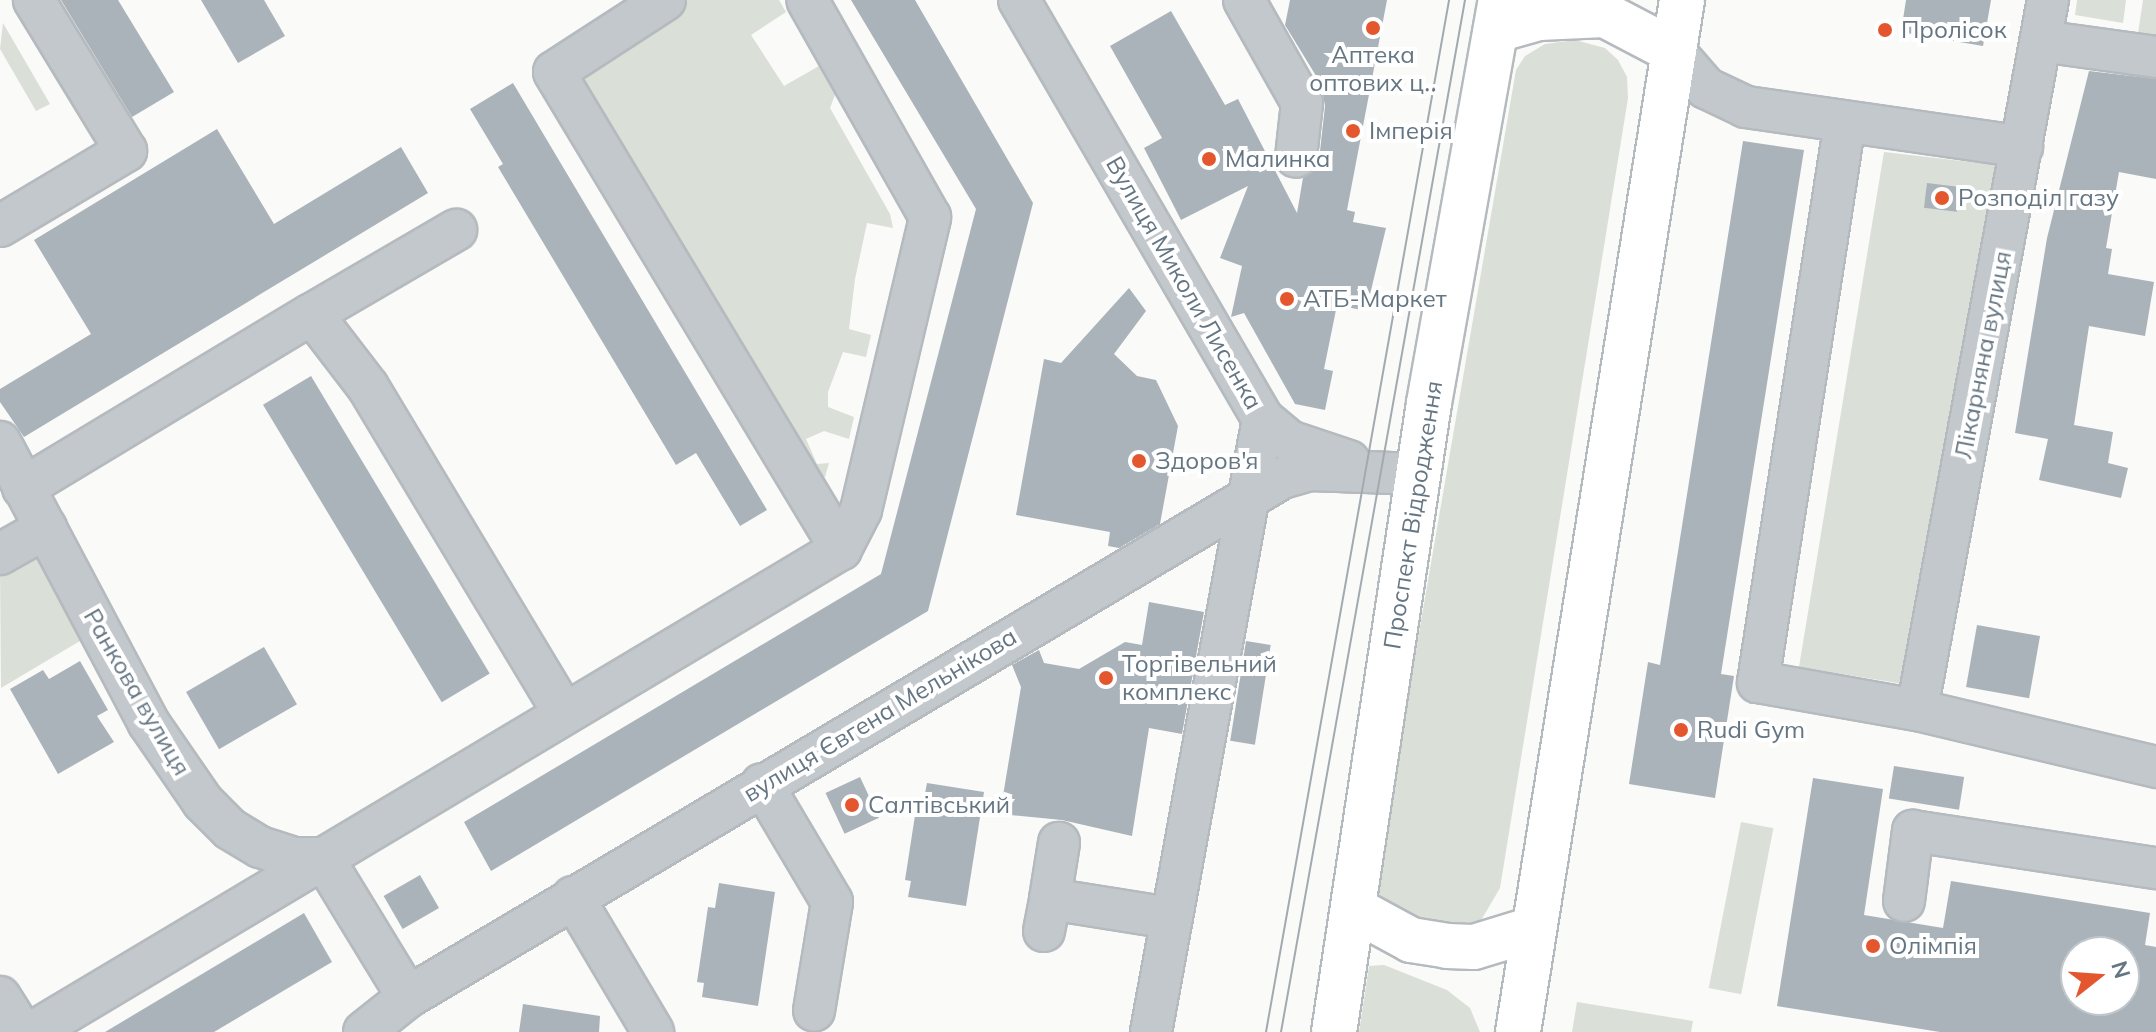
<!DOCTYPE html>
<meta charset="utf-8">
<style>
body{margin:0}
#map{position:relative;width:2156px;height:1032px;overflow:hidden;background:#fafaf8;font-family:Mulish,sans-serif}
div>[style]{position:absolute}
.green>*{inset:0;background:#dadfd7;transform-origin:0 0}
.building>*{inset:0;background:#aab3b9;transform-origin:0 0}
.roads{filter:drop-shadow(2px 0 #b5babe) drop-shadow(-2px 0 #b5babe) drop-shadow(0 2px #b5babe) drop-shadow(0 -2px #b5babe)}
.minor>*{height:40px;margin:-20px;padding:0 20px;transform-origin:20px;border-radius:20px;background:#c3c8cc}
.major>*{height:44px;margin:-22px;padding:0 22px;transform-origin:22px;border-radius:22px;background:#fff}
.tram>*{height:2px;margin:-1px;padding:0 1px;transform-origin:1px;border-radius:1px;background:#a2aab0}
.dots>*{width:22px;height:22px;translate:-50% -50%;box-sizing:border-box;border:4px solid #fff;border-radius:50%}
span{translate:-50% -50%;white-space:nowrap;text-align:center;line-height:1.15;-webkit-text-stroke:8px #fff;paint-order:stroke}
.poi-label{font-size:24px;color:#657683}
.left{translate:0 -50%;text-align:left}
.street-label{font-size:24px;color:#657683}
.north{position:absolute;left:2060px;top:936px;width:80px;height:80px;box-sizing:border-box;background:#fff;border:2px solid #c1c8cd;border-radius:50%;rotate:73deg;font-size:22px;font-weight:700;line-height:32px;text-align:center;color:#657683}
.north::after{content:'';display:block;margin:auto;width:28px;height:36px;background:#e4572e;clip-path:polygon(50% 0,100% 100%,50% 72%,0 100%)}
</style>
<div id="map">
<div class="green">
<i style="clip-path:polygon(687px 0,779px 0,786px 12px,751px 35px,784px 86px,819px 66px,836px 92px,830px 108px,890px 214px,893px 228px,867px 223px,855px 279px,849px 329px,871px 335px,866px 357px,843px 352px,828px 392px,828px 407px,854px 417px,849px 439px,824px 431px,806px 439px,817px 464px,829px 463px,825px 477px,806px 474px,583px 83px,596px 59px)"></i>
<i style="clip-path:polygon(2077px 0,2126px 0,2123px 23px,2075px 15px)"></i>
<i style="clip-path:polygon(2143px 0,2156px 0,2156px 43px,2137px 40px)"></i>
<i style="clip-path:polygon(3px 23px,50px 104px,36px 111px,0 49px)"></i>
<i style="clip-path:polygon(1575px 40px,1605px 48px,1618px 60px,1627px 77px,1628px 98px,1500px 888px,1480px 922px,1430px 923px,1391px 913px,1375px 888px,1516px 70px,1525px 56px,1545px 44px)"></i>
<i style="clip-path:polygon(1884px 152px,1996px 165px,2002px 190px,1910px 685px,1799px 667px)"></i>
<i style="clip-path:polygon(14px 557px,48px 558px,90px 635px,1px 688px,0 567px)"></i>
<i style="left:1741px;top:822px;width:33px;height:169px;rotate:11deg"></i>
<i style="clip-path:polygon(1384px 965px,1447px 990px,1470px 1008px,1480px 1032px,1359px 1032px,1369px 966px)"></i>
<i style="clip-path:polygon(1577px 1002px,1693px 1021px,1691px 1032px,1572px 1032px)"></i>
</div>
<div class="building">
<i style="clip-path:polygon(61px 0,118px 0,174px 92px,132px 117px)"></i>
<i style="clip-path:polygon(201px 0,264px 0,285px 36px,238px 63px)"></i>
<i style="clip-path:polygon(851px 0,915px 0,1033px 203px,928px 611px,491px 871px,464px 822px,881px 574px,976px 209px)"></i>
<i style="clip-path:polygon(1290px 0,1387px 0,1347px 210px,1355px 212px,1353px 222px,1386px 228px,1366px 311px,1337px 305px,1324px 369px,1333px 371px,1325px 410px,1295px 404px,1244px 313px,1231px 317px,1242px 266px,1220px 258px,1248px 186px,1181px 220px,1144px 148px,1162px 138px,1110px 46px,1171px 11px,1225px 105px,1238px 99px,1297px 213px,1303px 178px,1319px 160px,1325px 106px,1321px 84px,1285px 25px)"></i>
<i style="clip-path:polygon(1906px 0,1991px 0,1983px 46px,1901px 32px)"></i>
<i style="clip-path:polygon(2089px 71px,2156px 79px,2156px 179px,2119px 172px,2106px 248px,2112px 249px,2108px 274px,2154px 282px,2145px 336px,2089px 326px,2074px 425px,2113px 432px,2108px 463px,2128px 468px,2121px 498px,2039px 480px,2048px 439px,2015px 433px,2047px 238px)"></i>
<i style="clip-path:polygon(513px 83px,767px 510px,740px 526px,696px 453px,676px 465px,498px 167px,503px 164px,470px 109px)"></i>
<i style="clip-path:polygon(217px 129px,274px 224px,401px 147px,428px 193px,24px 437px,0 402px,0 389px,91px 334px,34px 240px)"></i>
<i style="clip-path:polygon(1743px 141px,1804px 150px,1721px 674px,1734px 676px,1715px 798px,1629px 784px,1648px 662px,1660px 665px)"></i>
<i style="left:1927px;top:183px;width:33px;height:25px;rotate:7deg"></i>
<i style="clip-path:polygon(1129px 288px,1146px 311px,1114px 354px,1137px 376px,1156px 380px,1178px 426px,1160px 524px,1119px 548px,1108px 546px,1110px 532px,1016px 515px,1044px 359px,1061px 363px)"></i>
<i style="left:311px;top:376px;width:347px;height:56px;rotate:59deg"></i>
<i style="clip-path:polygon(1149px 602px,1204px 612px,1182px 734px,1149px 728px,1132px 836px,1062px 820px,1000px 814px,1021px 687px,1012px 665px,1039px 650px,1044px 663px,1079px 669px,1125px 642px,1142px 645px)"></i>
<i style="left:1977px;top:625px;width:64px;height:63px;rotate:10deg"></i>
<i style="left:1246px;top:641px;width:25px;height:101px;rotate:9deg"></i>
<i style="left:264px;top:647px;width:66px;height:90px;rotate:60deg"></i>
<i style="clip-path:polygon(80px 661px,108px 710px,97px 716px,114px 742px,58px 774px,10px 689px,43px 670px,49px 679px)"></i>
<i style="left:1894px;top:766px;width:71px;height:33px;rotate:9deg"></i>
<i style="left:860px;top:777px;width:45px;height:38px;rotate:65deg"></i>
<i style="clip-path:polygon(evenodd,1813px 778px,1883px 789px,1864px 915px,1943px 928px,1951px 881px,2150px 913px,2145px 945px,2156px 947px,2156px 1032px,1940px 1032px,1777px 1006px,1813px 778px,2076px 952px,2124px 952px,2124px 1000px,2076px 1000px,2076px 952px)"></i>
<i style="clip-path:polygon(927px 783px,984px 792px,966px 906px,908px 897px,911px 881px,905px 880px,916px 809px,922px 809px)"></i>
<i style="left:420px;top:875px;width:38px;height:42px;rotate:60deg"></i>
<i style="clip-path:polygon(719px 883px,775px 892px,758px 1006px,702px 997px,704px 983px,697px 982px,708px 907px,715px 908px)"></i>
<i style="clip-path:polygon(304px 913px,332px 962px,214px 1032px,105px 1032px)"></i>
<i style="clip-path:polygon(523px 1004px,600px 1016px,599px 1032px,519px 1032px)"></i>
</div>
<div class="roads">
<div class="minor">
<i style="left:665px;top:0;width:132px;rotate:147deg"></i>
<i style="left:554px;top:72px;width:557px;rotate:58.97deg"></i>
<i style="left:1019px;top:0;width:485px;rotate:59.8deg"></i>
<i style="left:1263px;top:419px;width:34px;rotate:40deg"></i>
<i style="left:1289px;top:441px;width:63px;rotate:18.4deg"></i>
<i style="left:1244px;top:0;width:118px;rotate:60.6deg"></i>
<i style="left:1302px;top:103px;width:54px;rotate:96.3deg"></i>
<i style="left:2041px;top:41px;width:116px;rotate:7.9deg"></i>
<i style="left:1674px;top:51px;width:49px;rotate:49.1deg"></i>
<i style="left:1706px;top:88px;width:44px;rotate:25.4deg"></i>
<i style="left:1746px;top:107px;width:279px;rotate:8.2deg"></i>
<i style="left:1845px;top:122px;width:567px;rotate:98.83deg"></i>
<i style="left:1758px;top:682px;width:161px;rotate:10deg"></i>
<i style="left:1917px;top:710px;width:246px;rotate:13.4deg"></i>
<i style="left:0;top:226px;width:147px;rotate:-30.8deg"></i>
<i style="left:126px;top:151px;width:177px;rotate:-121.4deg"></i>
<i style="left:312px;top:314px;width:167px;rotate:-30.3deg"></i>
<i style="left:0;top:442px;width:317px;rotate:62.1deg"></i>
<i style="left:148px;top:722px;width:97px;rotate:55.5deg"></i>
<i style="left:203px;top:802px;width:38px;rotate:45deg"></i>
<i style="left:230px;top:829px;width:35px;rotate:31deg"></i>
<i style="left:260px;top:847px;width:36px;rotate:18deg"></i>
<i style="left:294px;top:858px;width:29px"></i>
<i style="left:323px;top:858px;width:163px;rotate:58.6deg"></i>
<i style="left:23px;top:488px;width:337px;rotate:-31.1deg"></i>
<i style="left:312px;top:314px;width:92px;rotate:52.5deg"></i>
<i style="left:368px;top:387px;width:380px;rotate:59deg"></i>
<i style="left:0;top:554px;width:53px;rotate:-29.5deg"></i>
<i style="left:1917px;top:710px;width:722px;rotate:-79.55deg"></i>
<i style="left:762px;top:784px;width:137px;rotate:59.3deg"></i>
<i style="left:832px;top:902px;width:110px;rotate:99.4deg"></i>
<i style="left:573px;top:897px;width:157px;rotate:59.3deg"></i>
<i style="left:1050px;top:899px;width:57px;rotate:-80.9deg"></i>
<i style="left:1904px;top:901px;width:71px;rotate:-82.7deg"></i>
<i style="left:1913px;top:831px;width:246px;rotate:8.7deg"></i>
<i style="left:1044px;top:931px;width:33px;rotate:-79deg"></i>
<i style="left:1050px;top:899px;width:121px;rotate:9deg"></i>
<i style="left:0;top:997px;width:41px;rotate:57.8deg"></i>
<i style="left:33px;top:1032px;width:941px;rotate:-30.87deg"></i>
<i style="left:841px;top:549px;width:44px;rotate:-62.9deg"></i>
<i style="left:861px;top:510px;width:301px;rotate:-76.7deg"></i>
<i style="left:930px;top:217px;width:249px;rotate:-119.5deg"></i>
<i style="left:364px;top:1032px;width:56px;rotate:-38.5deg"></i>
<i style="left:408px;top:997px;width:1016px;rotate:-30.7deg"></i>
<i style="left:1282px;top:478px;width:29px;rotate:-16deg"></i>
<i style="left:1310px;top:470px;width:110px;rotate:2.1deg"></i>
<i style="left:1151px;top:1032px;width:623px;rotate:-79.65deg"></i>
</div>
<div class="major">
<i style="left:1496px;top:30px;width:45px;rotate:-15.6deg"></i>
<i style="left:1539px;top:18px;width:66px;rotate:-2.6deg"></i>
<i style="left:1605px;top:15px;width:78px;rotate:27.6deg"></i>
<i style="left:1354px;top:909px;width:65px;rotate:28.5deg"></i>
<i style="left:1411px;top:940px;width:36px;rotate:9deg"></i>
<i style="left:1447px;top:946px;width:27px;rotate:2deg"></i>
<i style="left:1474px;top:947px;width:62px;rotate:-17deg"></i>
<i style="left:1334px;top:1032px;width:636px;rotate:-81.41deg"></i>
<i style="left:1429px;top:403px;width:409px;rotate:-79.9deg"></i>
<i style="left:1518px;top:1032px;width:1045px;rotate:-80.97deg"></i>
</div>
</div>
<div class="tram">
<i style="left:1266px;top:1032px;width:1048px;rotate:-79.94deg"></i>
<i style="left:1281px;top:1032px;width:1048px;rotate:-79.89deg"></i>
</div>
<div class="dots">
<i style="left:1373px;top:28px;background:#e4572e"></i>
<i style="left:1885px;top:30px;background:#e4572e"></i>
<i style="left:1353px;top:131px;background:#e4572e"></i>
<i style="left:1209px;top:159px;background:#e4572e"></i>
<i style="left:1942px;top:198px;background:#e4572e"></i>
<i style="left:1287px;top:299px;background:#e4572e"></i>
<i style="left:1139px;top:461px;background:#e4572e"></i>
<i style="left:1106px;top:678px;background:#e4572e"></i>
<i style="left:1681px;top:730px;background:#e4572e"></i>
<i style="left:852px;top:805px;background:#e4572e"></i>
<i style="left:1873px;top:946px;background:#e4572e"></i>
</div>
<div class="poi-label">
<span class="left" style="left:1901px;top:30px">Пролісок</span>
<span style="left:1373px;top:69px">Аптека<br>оптових ц‥</span>
<span class="left" style="left:1369px;top:131px">Імперія</span>
<span class="left" style="left:1225px;top:159px">Малинка</span>
<span class="left" style="left:1958px;top:198px">Розподіл газу</span>
<span class="left" style="left:1303px;top:299px">АТБ-Маркет</span>
<span class="left" style="left:1155px;top:461px">Здоров'я</span>
<span class="left" style="left:1122px;top:678px">Торгівельний<br>комплекс</span>
<span class="left" style="left:1697px;top:730px">Rudi Gym</span>
<span class="left" style="left:868px;top:805px">Салтівський</span>
<span class="left" style="left:1889px;top:946px">Олімпія</span>
</div>
<div class="street-label">
<span style="left:1184px;top:283px;rotate:60deg">Вулиця Миколи Лисенка</span>
<span style="left:1983px;top:355px;rotate:-79deg">Лікарняна вулиця</span>
<span style="left:1413px;top:515px;rotate:-81deg">Проспект Відродження</span>
<span style="left:137px;top:692px;rotate:60deg">Ранкова вулиця</span>
<span style="left:880px;top:715px;rotate:-31deg">вулиця Євгена Мельнікова</span>
</div>
<div class="north">N</div>
</div>
